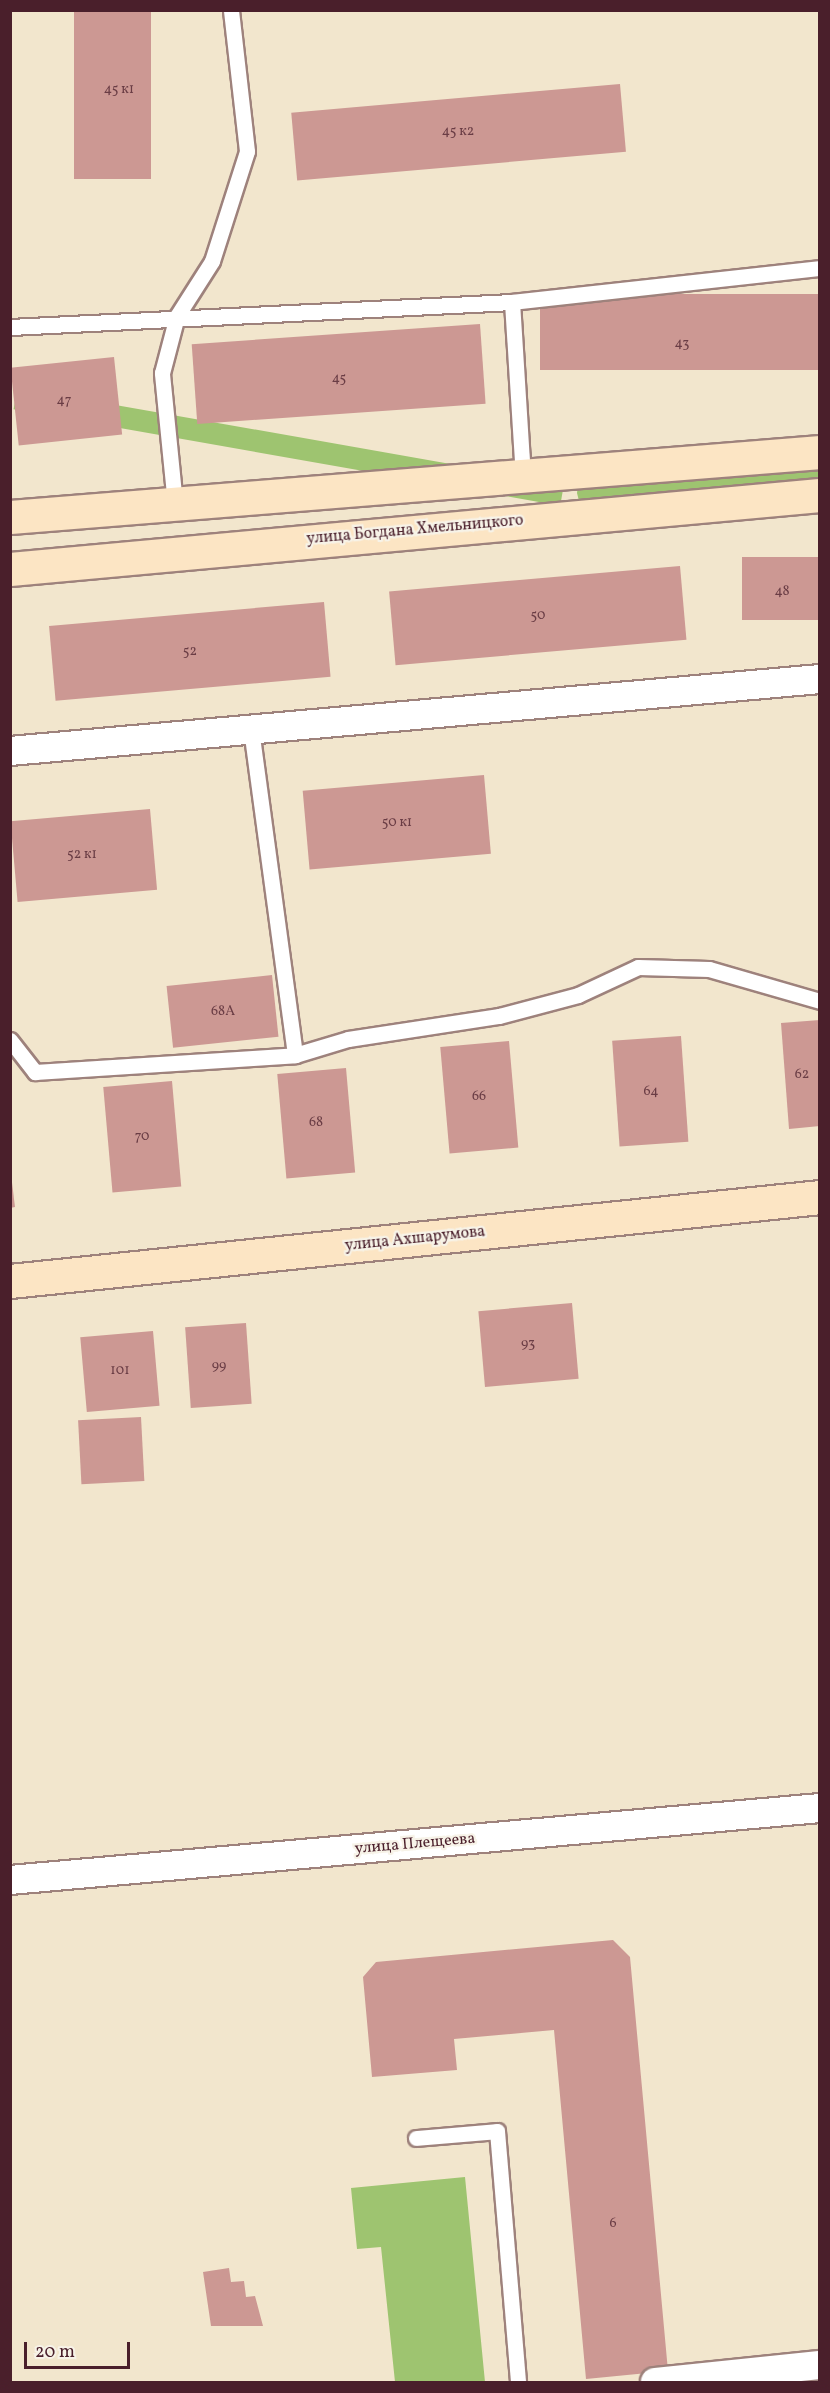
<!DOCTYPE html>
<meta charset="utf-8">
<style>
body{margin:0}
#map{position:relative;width:830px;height:2393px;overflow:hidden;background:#f2e6cd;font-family:Vollkorn,serif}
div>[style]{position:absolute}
.green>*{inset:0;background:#9ec470;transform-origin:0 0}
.building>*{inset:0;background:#cc9893;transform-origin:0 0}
.roads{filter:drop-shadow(2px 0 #9e827c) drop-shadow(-2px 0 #9e827c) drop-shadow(0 2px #9e827c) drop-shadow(0 -2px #9e827c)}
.lane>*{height:15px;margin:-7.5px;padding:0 7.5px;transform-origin:7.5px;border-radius:7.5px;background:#fff}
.street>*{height:28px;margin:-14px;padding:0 14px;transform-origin:14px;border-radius:14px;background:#fff}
.secondary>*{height:33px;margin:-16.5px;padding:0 16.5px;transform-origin:16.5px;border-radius:16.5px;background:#fce5c4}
span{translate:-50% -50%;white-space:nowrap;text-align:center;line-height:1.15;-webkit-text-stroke:4.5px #f7f3e8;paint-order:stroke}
.number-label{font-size:14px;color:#6a3d45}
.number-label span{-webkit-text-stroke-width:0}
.street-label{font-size:16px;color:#4a1f2b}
.frame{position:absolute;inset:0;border:12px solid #4a1f2b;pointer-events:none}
.scale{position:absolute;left:24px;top:2342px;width:106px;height:27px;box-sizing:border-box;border:3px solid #4a1f2b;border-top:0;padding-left:8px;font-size:18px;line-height:21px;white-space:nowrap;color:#4a1f2b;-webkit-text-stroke:4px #f7f3e8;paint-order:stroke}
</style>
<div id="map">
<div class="green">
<i style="clip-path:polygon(819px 461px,819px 487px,579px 501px,577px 493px,578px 484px)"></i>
<i style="left:564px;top:484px;width:22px;height:555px;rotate:100deg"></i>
<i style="clip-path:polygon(465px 2177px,485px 2382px,395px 2382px,381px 2247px,357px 2249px,351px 2188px)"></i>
</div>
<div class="building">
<i style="left:74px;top:10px;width:77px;height:169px"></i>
<i style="left:620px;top:84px;width:68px;height:330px;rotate:85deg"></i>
<i style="left:820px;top:294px;width:76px;height:280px;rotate:90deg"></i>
<i style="left:480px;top:324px;width:80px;height:289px;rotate:86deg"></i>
<i style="left:114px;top:357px;width:78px;height:104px;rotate:84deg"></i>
<i style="left:820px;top:557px;width:63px;height:78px;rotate:90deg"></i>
<i style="left:680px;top:566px;width:74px;height:292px;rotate:85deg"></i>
<i style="left:324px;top:602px;width:75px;height:276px;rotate:85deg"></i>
<i style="left:484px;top:775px;width:79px;height:182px;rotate:85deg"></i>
<i style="left:150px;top:809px;width:81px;height:140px;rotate:85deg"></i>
<i style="left:272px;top:975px;width:62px;height:106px;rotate:84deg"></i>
<i style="clip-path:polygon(820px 1020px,820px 1126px,789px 1129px,781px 1023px)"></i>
<i style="left:681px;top:1036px;width:106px;height:69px;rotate:86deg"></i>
<i style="left:509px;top:1041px;width:107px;height:69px;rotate:85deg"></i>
<i style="left:346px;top:1068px;width:105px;height:69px;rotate:85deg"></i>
<i style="left:172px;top:1081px;width:106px;height:69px;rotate:85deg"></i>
<i style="clip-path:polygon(10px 1166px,15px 1207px,10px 1208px)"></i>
<i style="left:572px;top:1303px;width:76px;height:94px;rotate:85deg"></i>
<i style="left:246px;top:1323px;width:81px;height:61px;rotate:86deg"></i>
<i style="left:153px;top:1331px;width:75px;height:73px;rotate:85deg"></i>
<i style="left:141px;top:1417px;width:64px;height:63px;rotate:87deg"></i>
<i style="clip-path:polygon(613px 1940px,630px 1957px,668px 2371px,586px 2379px,554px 2030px,454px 2039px,457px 2070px,372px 2077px,363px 1977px,376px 1962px)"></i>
<i style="clip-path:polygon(229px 2268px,231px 2282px,244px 2281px,246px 2297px,255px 2296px,263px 2326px,211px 2326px,203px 2272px)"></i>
</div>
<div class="roads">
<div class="lane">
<i style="left:512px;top:302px;width:173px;rotate:86.4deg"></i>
<i style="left:10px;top:327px;width:503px;rotate:-2.85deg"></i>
<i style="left:512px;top:302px;width:310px;rotate:-6.3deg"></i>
<i style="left:175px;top:504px;width:132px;rotate:-95.7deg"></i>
<i style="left:162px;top:373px;width:59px;rotate:-75.3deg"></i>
<i style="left:177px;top:316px;width:65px;rotate:-57.5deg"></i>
<i style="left:212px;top:261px;width:115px;rotate:-72.3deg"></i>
<i style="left:247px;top:151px;width:142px;rotate:-96.5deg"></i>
<i style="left:251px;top:729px;width:329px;rotate:82.3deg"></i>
<i style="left:10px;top:1040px;width:41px;rotate:52deg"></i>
<i style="left:35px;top:1072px;width:261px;rotate:-3.7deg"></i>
<i style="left:295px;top:1055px;width:55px;rotate:-16.8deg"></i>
<i style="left:348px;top:1039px;width:153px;rotate:-8.7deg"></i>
<i style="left:499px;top:1016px;width:82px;rotate:-14.9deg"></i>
<i style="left:578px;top:995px;width:66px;rotate:-25deg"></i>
<i style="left:638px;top:967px;width:71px;rotate:1.6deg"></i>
<i style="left:709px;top:969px;width:116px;rotate:16.1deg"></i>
<i style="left:416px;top:2138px;width:81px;rotate:-4.9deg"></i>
<i style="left:497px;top:2131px;width:252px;rotate:85.2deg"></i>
</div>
<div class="street">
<i style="left:10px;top:751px;width:813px;rotate:-5.08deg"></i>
<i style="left:10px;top:1880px;width:813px;rotate:-5.08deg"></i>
<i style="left:655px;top:2382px;width:166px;rotate:-5.9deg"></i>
</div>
<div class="secondary">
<i style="left:10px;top:517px;width:813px;rotate:-4.59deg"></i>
<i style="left:10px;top:569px;width:813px;rotate:-5.22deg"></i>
<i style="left:10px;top:1281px;width:814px;rotate:-5.92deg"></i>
</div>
</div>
<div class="number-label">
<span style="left:119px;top:90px">45 к1</span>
<span style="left:458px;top:132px">45 к2</span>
<span style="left:682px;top:344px">43</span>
<span style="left:339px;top:379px">45</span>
<span style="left:64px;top:401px">47</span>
<span style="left:782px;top:592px">48</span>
<span style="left:538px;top:616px">50</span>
<span style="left:190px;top:652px">52</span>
<span style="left:397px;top:823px">50 к1</span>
<span style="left:82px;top:855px">52 к1</span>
<span style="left:223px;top:1012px">68А</span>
<span style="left:802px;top:1075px">62</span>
<span style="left:651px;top:1092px">64</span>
<span style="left:479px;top:1097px">66</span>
<span style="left:316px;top:1123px">68</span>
<span style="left:142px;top:1137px">70</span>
<span style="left:528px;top:1344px">93</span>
<span style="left:219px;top:1366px">99</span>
<span style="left:120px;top:1371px">101</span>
<span style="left:613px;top:2224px">6</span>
</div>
<div class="street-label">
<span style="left:415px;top:530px;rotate:-5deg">улица Богдана Хмельницкого</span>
<span style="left:415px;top:1239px;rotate:-6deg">улица Ахшарумова</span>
<span style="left:415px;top:1844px;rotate:-5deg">улица Плещеева</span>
</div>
<div class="frame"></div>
<div class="scale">20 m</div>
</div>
